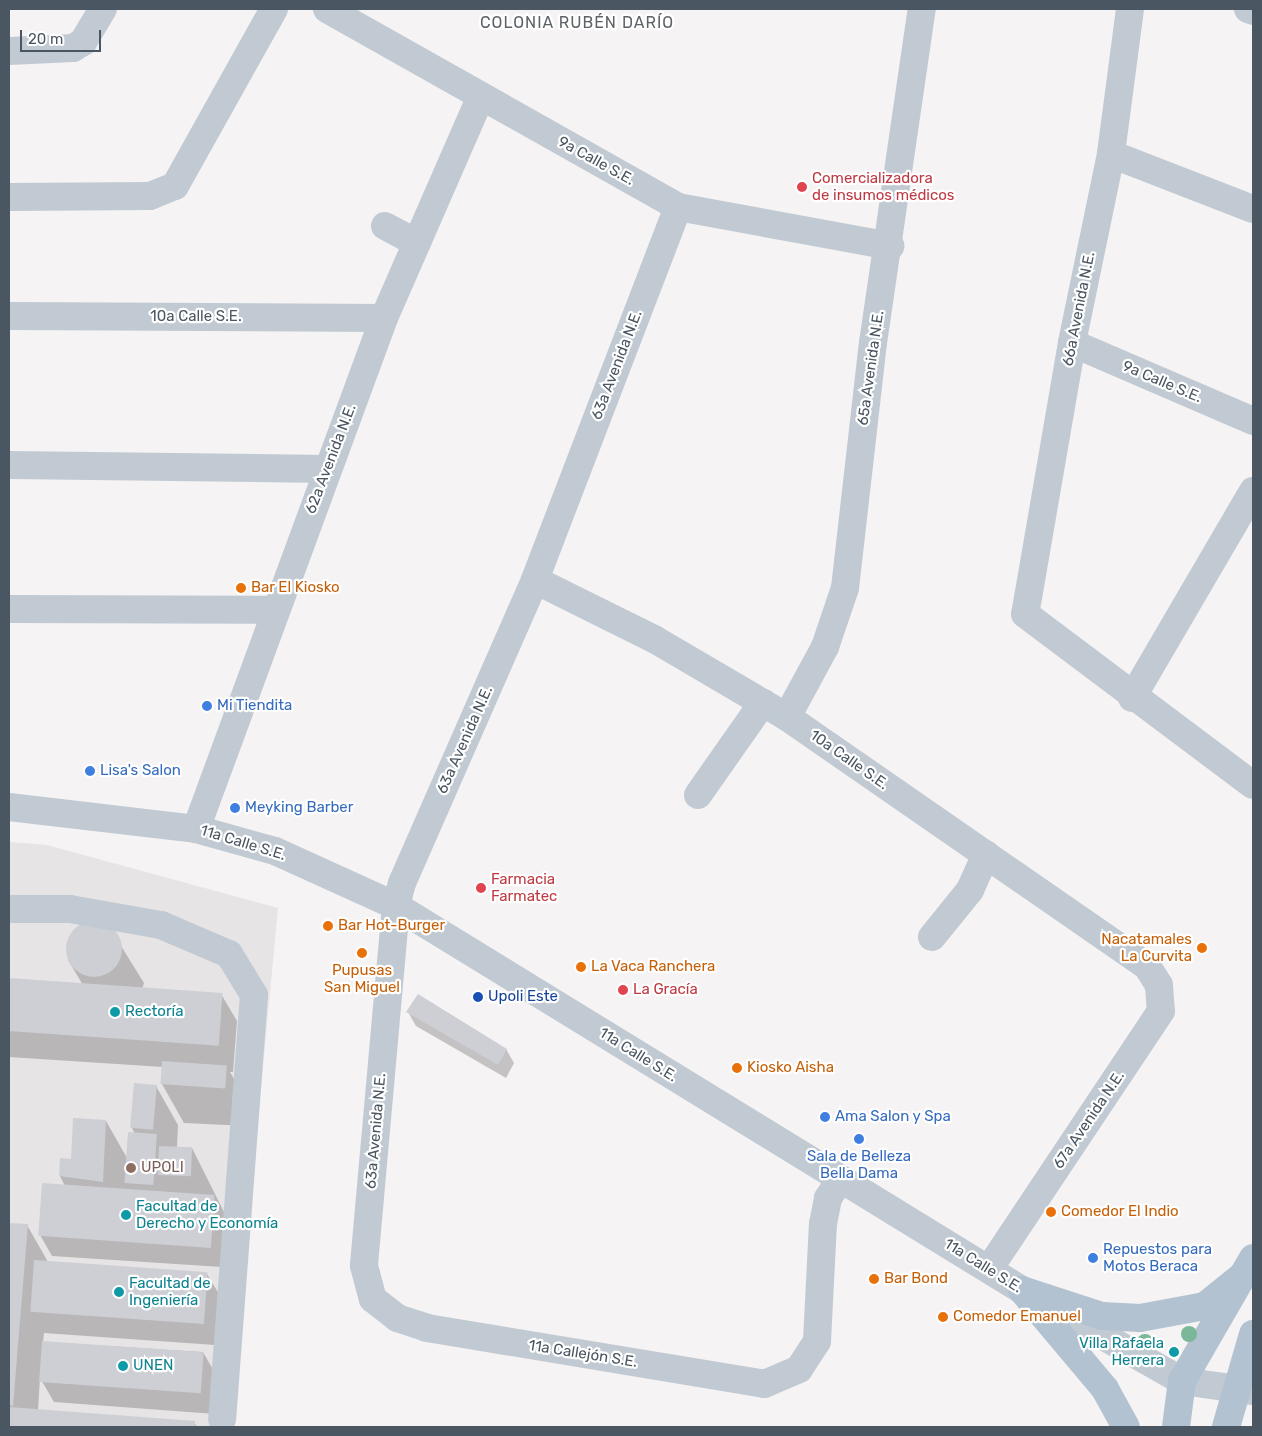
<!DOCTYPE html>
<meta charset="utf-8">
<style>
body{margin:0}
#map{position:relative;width:1262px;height:1436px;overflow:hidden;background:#f5f3f3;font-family:Rubik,sans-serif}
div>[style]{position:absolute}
.education>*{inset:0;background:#e6e4e5}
.shadow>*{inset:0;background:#0003}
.building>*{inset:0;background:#cdcfd5;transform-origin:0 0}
.round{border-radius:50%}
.minor>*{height:28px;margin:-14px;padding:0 14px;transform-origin:14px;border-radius:14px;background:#c1cad2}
.major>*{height:28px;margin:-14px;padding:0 14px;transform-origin:14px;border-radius:14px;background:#b3c2d1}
.trees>*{width:16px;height:16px;margin:-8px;border-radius:50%;background:#7bb799}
.dots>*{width:14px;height:14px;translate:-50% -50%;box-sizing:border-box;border:2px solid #fff;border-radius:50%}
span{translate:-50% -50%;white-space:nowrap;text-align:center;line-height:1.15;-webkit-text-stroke:4.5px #fff;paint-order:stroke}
.street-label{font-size:15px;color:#4a5661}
.health-label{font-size:15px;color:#be3a42}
.left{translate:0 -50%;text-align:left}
.food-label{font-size:15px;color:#c56008}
.right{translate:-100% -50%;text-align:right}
.shop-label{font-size:15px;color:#366cbe}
.transit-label{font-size:15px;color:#164399}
.culture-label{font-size:15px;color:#0d838f}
.education-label{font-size:15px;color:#785e54}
.neighbourhood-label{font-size:16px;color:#5f6368;letter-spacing:1px}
.frame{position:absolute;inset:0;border:10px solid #4a5661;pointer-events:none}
.scale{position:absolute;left:20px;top:30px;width:81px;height:22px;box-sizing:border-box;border:2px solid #4a5661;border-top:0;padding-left:6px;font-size:15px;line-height:18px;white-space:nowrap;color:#4a5661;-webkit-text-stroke:4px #fff;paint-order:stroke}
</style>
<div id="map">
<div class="education">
<i style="clip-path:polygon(9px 842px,47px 845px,278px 908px,229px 1427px,9px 1427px)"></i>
</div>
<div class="shadow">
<i style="clip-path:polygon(86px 923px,108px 925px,144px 983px,142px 989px,221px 994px,237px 1021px,233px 1072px,230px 1072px,249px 1105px,248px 1126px,184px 1123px,162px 1084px,163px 1067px,9px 1057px,9px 980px,83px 985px,68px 960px,69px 937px)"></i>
<i style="clip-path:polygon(408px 1012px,506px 1049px,514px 1063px,506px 1078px,416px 1026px)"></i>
<i style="clip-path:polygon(156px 1086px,178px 1125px,177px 1147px,192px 1148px,226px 1216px,222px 1267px,52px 1256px,40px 1235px,65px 1186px,60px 1176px,61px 1160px,72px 1160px,106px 1121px,127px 1158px,135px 1134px,132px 1128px)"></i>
<i style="clip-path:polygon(9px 1224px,27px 1225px,48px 1262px,207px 1274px,219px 1294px,215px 1345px,44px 1333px,43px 1342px,203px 1352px,215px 1373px,215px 1414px,54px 1402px,40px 1378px,38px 1410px,194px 1422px,197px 1427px,9px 1427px)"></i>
</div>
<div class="building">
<i class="round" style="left:66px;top:921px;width:56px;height:56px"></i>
<i style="left:9px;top:978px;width:214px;height:53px;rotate:4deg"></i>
<i style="clip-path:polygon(418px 994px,507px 1049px,498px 1065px,406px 1012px)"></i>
<i style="left:162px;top:1061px;width:65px;height:23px;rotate:4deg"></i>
<i style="left:134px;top:1083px;width:23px;height:45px;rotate:5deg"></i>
<i style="clip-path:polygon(73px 1118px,106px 1120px,103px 1182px,59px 1176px,60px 1158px,71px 1159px)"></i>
<i style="left:128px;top:1132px;width:29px;height:51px;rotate:4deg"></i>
<i style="left:159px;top:1146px;width:33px;height:29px;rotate:2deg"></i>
<i style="left:42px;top:1183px;width:173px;height:53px;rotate:4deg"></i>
<i style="clip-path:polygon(9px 1223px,28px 1224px,13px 1406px,9px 1405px)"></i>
<i style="left:34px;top:1260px;width:174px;height:52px;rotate:4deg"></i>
<i style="left:42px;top:1341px;width:162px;height:41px;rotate:4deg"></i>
<i style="clip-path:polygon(9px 1407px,195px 1421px,195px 1427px,9px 1427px)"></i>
</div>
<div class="minor">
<i style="left:327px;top:9px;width:403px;rotate:29.4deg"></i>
<i style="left:678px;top:207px;width:216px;rotate:10.4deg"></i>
<i style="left:1130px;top:9px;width:146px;rotate:97.5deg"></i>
<i style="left:1111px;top:154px;width:193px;rotate:101.7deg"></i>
<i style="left:1072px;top:343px;width:275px;rotate:99.8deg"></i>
<i style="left:1025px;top:614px;width:285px;rotate:36.9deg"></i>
<i style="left:1248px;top:9px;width:5px;rotate:22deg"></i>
<i style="left:9px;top:51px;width:64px;rotate:-2.7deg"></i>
<i style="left:73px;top:48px;width:12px;rotate:-31deg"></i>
<i style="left:83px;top:42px;width:39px;rotate:-59deg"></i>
<i style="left:1111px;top:154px;width:152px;rotate:21.2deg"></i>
<i style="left:9px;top:197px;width:141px;rotate:-0.4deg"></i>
<i style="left:150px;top:196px;width:27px;rotate:-22deg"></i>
<i style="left:175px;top:186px;width:203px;rotate:-60.8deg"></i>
<i style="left:678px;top:207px;width:399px;rotate:111deg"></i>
<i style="left:535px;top:580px;width:331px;rotate:113.7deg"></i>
<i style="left:402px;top:883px;width:24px;rotate:105deg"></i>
<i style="left:396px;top:906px;width:361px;rotate:95.1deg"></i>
<i style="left:364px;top:1266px;width:34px;rotate:75deg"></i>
<i style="left:373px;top:1299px;width:31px;rotate:38deg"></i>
<i style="left:397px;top:1318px;width:32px;rotate:18deg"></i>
<i style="left:427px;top:1328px;width:342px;rotate:9.4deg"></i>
<i style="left:764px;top:1384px;width:38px;rotate:-23deg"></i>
<i style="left:799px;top:1369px;width:33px;rotate:-57deg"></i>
<i style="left:817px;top:1341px;width:117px;rotate:-87.1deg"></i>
<i style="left:823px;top:1224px;width:26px;rotate:-79deg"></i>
<i style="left:828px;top:1198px;width:22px;rotate:-56deg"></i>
<i style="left:385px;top:226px;width:36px;rotate:28deg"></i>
<i style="left:9px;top:316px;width:375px;rotate:0.3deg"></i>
<i style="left:1072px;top:343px;width:197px;rotate:23.3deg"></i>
<i style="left:9px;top:465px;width:319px;rotate:0.7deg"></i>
<i style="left:535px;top:580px;width:133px;rotate:26.4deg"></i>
<i style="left:654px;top:639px;width:154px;rotate:30.4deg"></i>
<i style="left:787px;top:717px;width:438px;rotate:34.7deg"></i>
<i style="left:1147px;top:966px;width:22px;rotate:58deg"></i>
<i style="left:1159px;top:985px;width:26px;rotate:86deg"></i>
<i style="left:1161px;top:1011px;width:310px;rotate:123.7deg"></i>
<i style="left:9px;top:609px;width:264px;rotate:0.2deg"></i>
<i style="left:1132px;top:698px;width:240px;rotate:-59.7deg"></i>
<i style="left:787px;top:717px;width:80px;rotate:-61.5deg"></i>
<i style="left:825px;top:647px;width:62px;rotate:-71.3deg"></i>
<i style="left:845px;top:588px;width:247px;rotate:-83.5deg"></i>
<i style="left:873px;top:343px;width:338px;rotate:-81.7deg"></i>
<i style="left:698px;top:795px;width:113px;rotate:-55deg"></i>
<i style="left:9px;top:807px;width:188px;rotate:6.7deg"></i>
<i style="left:196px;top:829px;width:82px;rotate:15.6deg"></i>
<i style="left:275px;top:851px;width:133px;rotate:24.4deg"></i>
<i style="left:396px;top:906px;width:734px;rotate:31.53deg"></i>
<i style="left:1022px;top:1290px;width:184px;rotate:29.6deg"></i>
<i style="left:1182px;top:1381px;width:72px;rotate:8deg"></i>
<i style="left:196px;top:829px;width:544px;rotate:-69.8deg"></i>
<i style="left:384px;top:318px;width:242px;rotate:-66.4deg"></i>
<i style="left:9px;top:909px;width:61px"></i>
<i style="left:70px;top:909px;width:92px;rotate:10deg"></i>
<i style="left:161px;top:925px;width:74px;rotate:23.1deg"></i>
<i style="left:229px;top:954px;width:48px;rotate:58.6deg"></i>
<i style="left:254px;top:995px;width:425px;rotate:94.3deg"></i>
<i style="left:932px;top:937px;width:60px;rotate:-51deg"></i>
<i style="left:970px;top:890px;width:39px;rotate:-66deg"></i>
</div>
<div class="major">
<i style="left:1022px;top:1290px;width:84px;rotate:18deg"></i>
<i style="left:1102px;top:1316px;width:38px;rotate:3deg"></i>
<i style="left:1140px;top:1318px;width:66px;rotate:-10.5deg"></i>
<i style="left:1205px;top:1306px;width:48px;rotate:-39deg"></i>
<i style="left:1022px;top:1290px;width:129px;rotate:50deg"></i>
<i style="left:1105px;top:1389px;width:43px;rotate:61.1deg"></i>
<i style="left:1176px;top:1427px;width:46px;rotate:-82.6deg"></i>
<i style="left:1182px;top:1381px;width:142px;rotate:-60deg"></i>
<i style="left:1226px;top:1427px;width:97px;rotate:-73.8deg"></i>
</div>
<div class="trees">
<i style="left:1189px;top:1334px"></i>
<i style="left:1145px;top:1342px"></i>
</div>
<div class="dots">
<i style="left:802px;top:187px;background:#e0444e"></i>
<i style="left:241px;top:588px;background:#e8710a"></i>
<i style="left:207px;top:706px;background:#3f7fe0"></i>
<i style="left:90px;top:771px;background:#3f7fe0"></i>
<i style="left:235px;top:808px;background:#3f7fe0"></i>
<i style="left:481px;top:888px;background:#e0444e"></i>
<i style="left:328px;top:926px;background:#e8710a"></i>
<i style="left:1202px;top:948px;background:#e8710a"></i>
<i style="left:362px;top:953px;background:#e8710a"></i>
<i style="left:581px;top:967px;background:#e8710a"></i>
<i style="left:623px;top:990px;background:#e0444e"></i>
<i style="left:478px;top:997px;background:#1a4fb4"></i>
<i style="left:115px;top:1012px;background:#0f9aa8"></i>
<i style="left:737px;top:1068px;background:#e8710a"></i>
<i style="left:825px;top:1117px;background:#3f7fe0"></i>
<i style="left:859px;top:1139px;background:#3f7fe0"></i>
<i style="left:131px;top:1168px;background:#8d6e63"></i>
<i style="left:1051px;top:1212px;background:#e8710a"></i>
<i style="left:126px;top:1215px;background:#0f9aa8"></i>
<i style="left:1093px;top:1258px;background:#3f7fe0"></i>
<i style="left:874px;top:1279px;background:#e8710a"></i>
<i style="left:119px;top:1292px;background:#0f9aa8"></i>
<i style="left:943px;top:1317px;background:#e8710a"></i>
<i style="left:1174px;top:1352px;background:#0f9aa8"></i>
<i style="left:123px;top:1366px;background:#0f9aa8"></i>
</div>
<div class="street-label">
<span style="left:596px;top:161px;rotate:29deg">9a Calle S.E.</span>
<span style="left:1079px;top:309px;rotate:-79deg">66a Avenida N.E.</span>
<span style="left:196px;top:317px">10a Calle S.E.</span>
<span style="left:617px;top:365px;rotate:-69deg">63a Avenida N.E.</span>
<span style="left:871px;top:368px;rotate:-82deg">65a Avenida N.E.</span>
<span style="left:1162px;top:382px;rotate:23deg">9a Calle S.E.</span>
<span style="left:331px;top:459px;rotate:-69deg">62a Avenida N.E.</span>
<span style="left:465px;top:740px;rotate:-66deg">63a Avenida N.E.</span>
<span style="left:849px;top:760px;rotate:35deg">10a Calle S.E.</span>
<span style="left:243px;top:843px;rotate:17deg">11a Calle S.E.</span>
<span style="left:638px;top:1055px;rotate:32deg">11a Calle S.E.</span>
<span style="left:1089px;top:1120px;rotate:-56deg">67a Avenida N.E.</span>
<span style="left:376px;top:1131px;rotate:-85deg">63a Avenida N.E.</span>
<span style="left:983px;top:1266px;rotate:32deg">11a Calle S.E.</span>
<span style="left:583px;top:1354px;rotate:9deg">11a Callejón S.E.</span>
</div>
<div class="health-label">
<span class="left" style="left:812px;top:187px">Comercializadora<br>de insumos médicos</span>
<span class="left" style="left:491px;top:888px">Farmacia<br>Farmatec</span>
<span class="left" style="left:633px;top:990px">La Gracía</span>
</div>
<div class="food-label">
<span class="left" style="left:251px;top:588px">Bar El Kiosko</span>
<span class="left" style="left:338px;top:926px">Bar Hot-Burger</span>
<span class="right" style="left:1192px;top:948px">Nacatamales<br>La Curvita</span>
<span class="left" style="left:591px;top:967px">La Vaca Ranchera</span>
<span style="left:362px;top:979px">Pupusas<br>San Miguel</span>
<span class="left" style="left:747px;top:1068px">Kiosko Aisha</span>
<span class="left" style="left:1061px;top:1212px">Comedor El Indio</span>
<span class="left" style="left:884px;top:1279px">Bar Bond</span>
<span class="left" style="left:953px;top:1317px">Comedor Emanuel</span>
</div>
<div class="shop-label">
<span class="left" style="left:217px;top:706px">Mi Tiendita</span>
<span class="left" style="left:100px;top:771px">Lisa's Salon</span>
<span class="left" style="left:245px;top:808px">Meyking Barber</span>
<span class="left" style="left:835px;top:1117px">Ama Salon y Spa</span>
<span style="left:859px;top:1165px">Sala de Belleza<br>Bella Dama</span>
<span class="left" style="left:1103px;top:1258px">Repuestos para<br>Motos Beraca</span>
</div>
<div class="transit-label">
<span class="left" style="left:488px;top:997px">Upoli Este</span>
</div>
<div class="culture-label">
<span class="left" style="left:125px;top:1012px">Rectoría</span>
<span class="left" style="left:136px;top:1215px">Facultad de<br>Derecho y Economía</span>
<span class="left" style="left:129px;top:1292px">Facultad de<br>Ingeniería</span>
<span class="right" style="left:1164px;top:1352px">Villa Rafaela<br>Herrera</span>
<span class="left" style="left:133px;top:1366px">UNEN</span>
</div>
<div class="education-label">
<span class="left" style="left:141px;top:1168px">UPOLI</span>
</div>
<div class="neighbourhood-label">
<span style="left:577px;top:23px">COLONIA RUBÉN DARÍO</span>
</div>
<div class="frame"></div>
<div class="scale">20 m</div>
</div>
